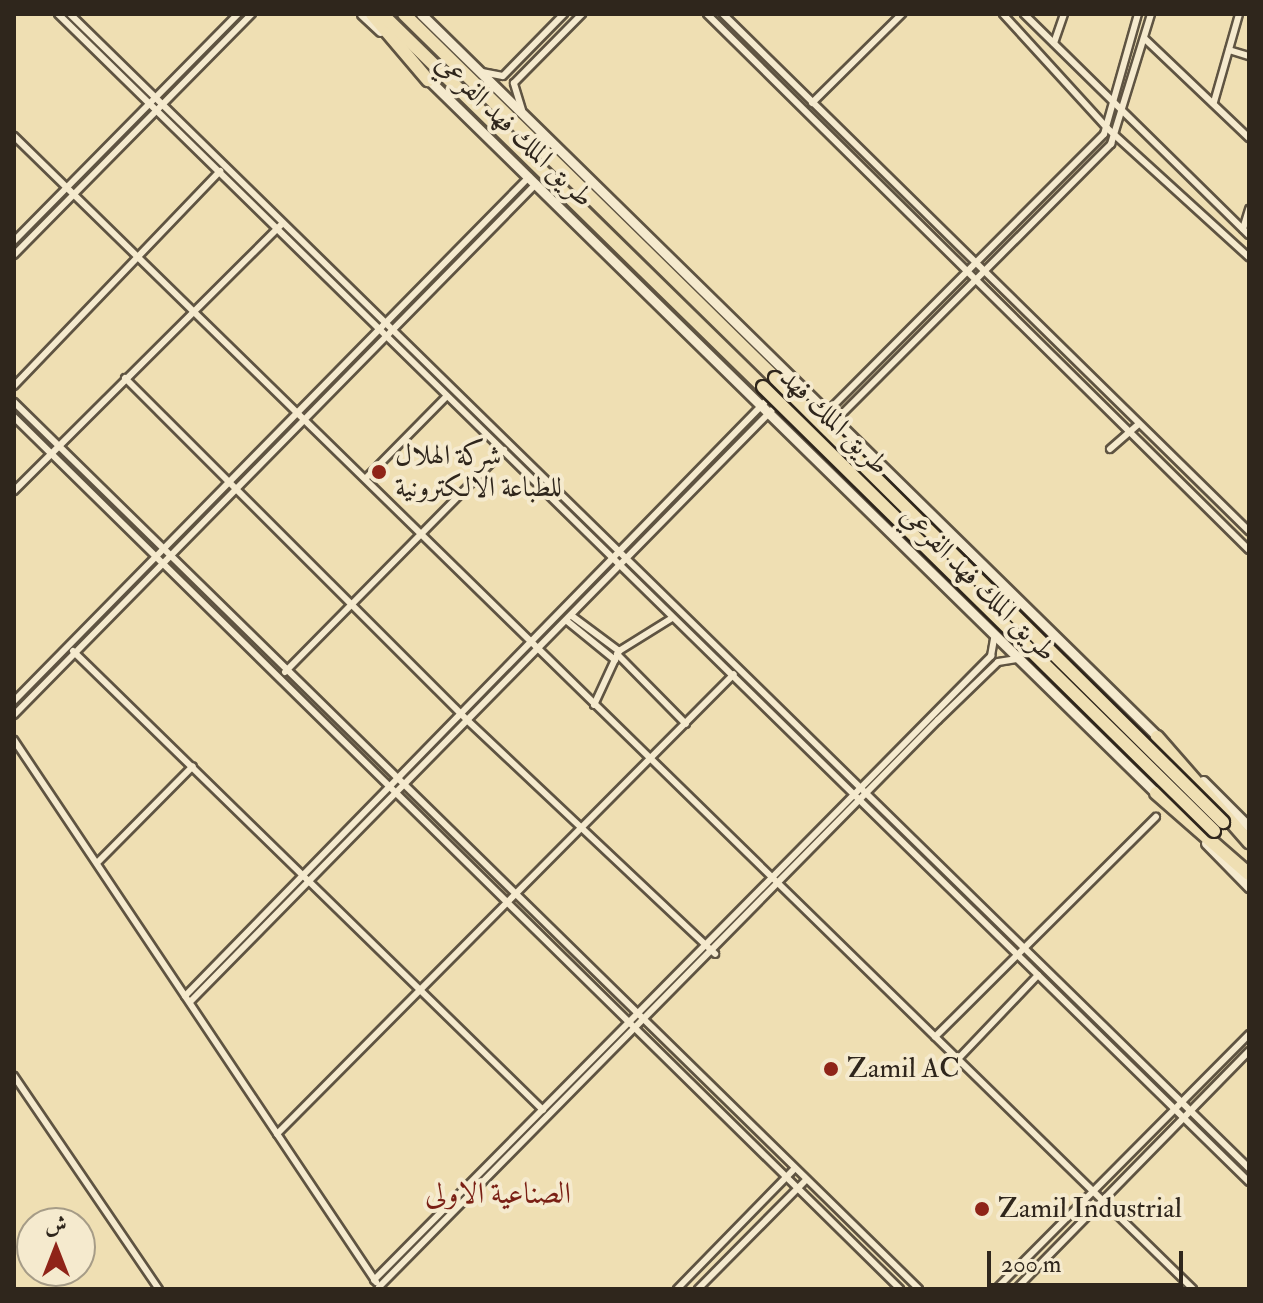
<!DOCTYPE html>
<meta charset="utf-8">
<style>
body{margin:0}
#map{position:relative;width:1263px;height:1303px;overflow:hidden;background:#efdfb3;font-family:"IM FELL Double Pica",Amiri,serif}
div>[style]{position:absolute}
.roads{filter:drop-shadow(2px 0 #5f5442) drop-shadow(-2px 0 #5f5442) drop-shadow(0 2px #5f5442) drop-shadow(0 -2px #5f5442)}
.minor>*{height:6px;margin:-3px;padding:0 3px;transform-origin:3px;border-radius:3px;background:#f5eace}
.secondary>*{height:9px;margin:-4.5px;padding:0 4.5px;transform-origin:4.5px;border-radius:4.5px;background:#f5eace}
.motorway>*{height:12px;margin:-6px;padding:0 6px;transform-origin:6px;border-radius:6px;background:#efdfb3}
.bridges{filter:drop-shadow(2px 0 #2f261c) drop-shadow(-2px 0 #2f261c) drop-shadow(0 2px #2f261c) drop-shadow(0 -2px #2f261c)}
.motorway-bridge>*{height:12px;margin:-6px;padding:0 6px;transform-origin:6px;border-radius:6px;background:#efdfb3}
.dots>*{width:22px;height:22px;translate:-50% -50%;box-sizing:border-box;border:4px solid #f5eace;border-radius:50%}
span{translate:-50% -50%;white-space:nowrap;text-align:center;line-height:1.15;-webkit-text-stroke:8px #f5eace;paint-order:stroke}
.street-label{font-size:28px;color:#2f261c}
.poi-label{font-size:28px;color:#2f261c}
.left{translate:0 -50%;text-align:left}
.neighbourhood-label{font-size:30px;color:#7a1f14}
.frame{position:absolute;inset:0;border:16px solid #2f261c;pointer-events:none}
.north{position:absolute;left:16px;top:1207px;width:80px;height:80px;box-sizing:border-box;background:#f5eace;border:2px solid #a69c87;border-radius:50%;rotate:0deg;font-size:22px;font-weight:700;line-height:32px;text-align:center;color:#2f261c}
.north::after{content:'';display:block;margin:auto;width:28px;height:36px;background:#8f2418;clip-path:polygon(50% 0,100% 100%,50% 72%,0 100%)}
.scale{position:absolute;left:987px;top:1251px;width:196px;height:36px;box-sizing:border-box;border:4px solid #2f261c;border-top:0;padding-left:10px;font-size:24px;line-height:28px;white-space:nowrap;color:#2f261c;-webkit-text-stroke:6px #f5eace;paint-order:stroke}
</style>
<div id="map">
<div class="roads">
<div class="minor">
<i style="left:58px;top:14px;width:1668px;rotate:44.44deg"></i>
<i style="left:70px;top:14px;width:1650px;rotate:44.39deg"></i>
<i style="left:707px;top:14px;width:762px;rotate:44.68deg"></i>
<i style="left:723px;top:14px;width:738px;rotate:44.51deg"></i>
<i style="left:1003px;top:14px;width:154px;rotate:47.6deg"></i>
<i style="left:1107px;top:128px;width:192px;rotate:42.3deg"></i>
<i style="left:1024px;top:14px;width:315px;rotate:44.5deg"></i>
<i style="left:1144px;top:38px;width:145px;rotate:43.6deg"></i>
<i style="left:1054px;top:43px;width:31px;rotate:-71deg"></i>
<i style="left:1229px;top:50px;width:21px;rotate:17deg"></i>
<i style="left:482px;top:72px;width:21px;rotate:11deg"></i>
<i style="left:503px;top:76px;width:87px;rotate:-45.5deg"></i>
<i style="left:1214px;top:102px;width:91px;rotate:-74.1deg"></i>
<i style="left:812px;top:103px;width:127px;rotate:-44.7deg"></i>
<i style="left:522px;top:110px;width:28px;rotate:-107deg"></i>
<i style="left:514px;top:83px;width:97px;rotate:-45.4deg"></i>
<i style="left:14px;top:136px;width:1649px;rotate:44.36deg"></i>
<i style="left:1243px;top:229px;width:21px;rotate:-73deg"></i>
<i style="left:14px;top:241px;width:319px;rotate:-45.4deg"></i>
<i style="left:14px;top:255px;width:339px;rotate:-45.4deg"></i>
<i style="left:125px;top:378px;width:484px;rotate:45deg"></i>
<i style="left:467px;top:720px;width:341px;rotate:43.3deg"></i>
<i style="left:14px;top:386px;width:298px;rotate:-46.2deg"></i>
<i style="left:14px;top:402px;width:1267px;rotate:44.42deg"></i>
<i style="left:828px;top:411px;width:391px;rotate:-45.1deg"></i>
<i style="left:1104px;top:134px;width:125px;rotate:-74.2deg"></i>
<i style="left:14px;top:417px;width:1243px;rotate:44.54deg"></i>
<i style="left:836px;top:420px;width:390px;rotate:-45.1deg"></i>
<i style="left:1111px;top:144px;width:136px;rotate:-72.9deg"></i>
<i style="left:1110px;top:449px;width:38px;rotate:-41deg"></i>
<i style="left:366px;top:478px;width:115px;rotate:-45.4deg"></i>
<i style="left:14px;top:491px;width:378px;rotate:-44.9deg"></i>
<i style="left:572px;top:616px;width:59px;rotate:36.7deg"></i>
<i style="left:567px;top:621px;width:62px;rotate:39.1deg"></i>
<i style="left:73px;top:651px;width:657px;rotate:44.32deg"></i>
<i style="left:617px;top:654px;width:98px;rotate:45.4deg"></i>
<i style="left:285px;top:672px;width:312px;rotate:-45.4deg"></i>
<i style="left:14px;top:701px;width:735px;rotate:-45.5deg"></i>
<i style="left:594px;top:705px;width:60px;rotate:-65.2deg"></i>
<i style="left:619px;top:651px;width:62px;rotate:-31.9deg"></i>
<i style="left:14px;top:715px;width:745px;rotate:-45.49deg"></i>
<i style="left:14px;top:740px;width:652px;rotate:56.26deg"></i>
<i style="left:97px;top:863px;width:136px;rotate:-45.3deg"></i>
<i style="left:185px;top:996px;width:830px;rotate:-45.68deg"></i>
<i style="left:190px;top:1002px;width:830px;rotate:-45.49deg"></i>
<i style="left:935px;top:1037px;width:312px;rotate:-44.9deg"></i>
<i style="left:958px;top:1059px;width:116px;rotate:-46.4deg"></i>
<i style="left:14px;top:1076px;width:258px;rotate:55.8deg"></i>
<i style="left:277px;top:1134px;width:648px;rotate:-45.19deg"></i>
<i style="left:374px;top:1280px;width:878px;rotate:-45.32deg"></i>
<i style="left:991px;top:656px;width:22px;rotate:-80deg"></i>
<i style="left:379px;top:1287px;width:796px;rotate:-45.41deg"></i>
<i style="left:938px;top:720px;width:83px;rotate:-44deg"></i>
<i style="left:998px;top:662px;width:19px;rotate:-9deg"></i>
<i style="left:677px;top:1289px;width:169px;rotate:-45.7deg"></i>
<i style="left:698px;top:1289px;width:153px;rotate:-45.3deg"></i>
<i style="left:996px;top:1289px;width:359px;rotate:-45.2deg"></i>
<i style="left:1016px;top:1289px;width:333px;rotate:-45.6deg"></i>
</div>
<div class="secondary">
<i style="left:362px;top:14px;width:25px;rotate:43deg"></i>
<i style="left:421px;top:14px;width:1037px;rotate:44.45deg"></i>
<i style="left:424px;top:75px;width:1030px;rotate:44.45deg"></i>
<i style="left:1203px;top:781px;width:65px;rotate:45deg"></i>
<i style="left:1206px;top:843px;width:62px;rotate:45.7deg"></i>
</div>
<div class="motorway">
<i style="left:372px;top:14px;width:87px;rotate:49.7deg"></i>
<i style="left:382px;top:14px;width:533px;rotate:44.39deg"></i>
<i style="left:404px;top:14px;width:520px;rotate:44.45deg"></i>
<i style="left:1157px;top:737px;width:140px;rotate:48.8deg"></i>
<i style="left:1156px;top:793px;width:123px;rotate:41.1deg"></i>
</div>
</div>
<div class="bridges">
<div class="motorway-bridge">
<i style="left:775px;top:378px;width:631px;rotate:44.74deg"></i>
<i style="left:763px;top:387px;width:633px;rotate:44.55deg"></i>
</div>
</div>
<div class="dots">
<i style="left:379px;top:472px;background:#8f2418"></i>
<i style="left:831px;top:1069px;background:#8f2418"></i>
<i style="left:982px;top:1209px;background:#8f2418"></i>
</div>
<div class="street-label">
<span style="left:514px;top:131px;rotate:44deg">طريق الملك فهد الفرعي</span>
<span style="left:834px;top:422px;rotate:44deg">طريق الملك فهد</span>
<span style="left:978px;top:584px;rotate:45deg">طريق الملك فهد الفرعي</span>
</div>
<div class="poi-label">
<span class="left" style="left:395px;top:472px">شركة الهلال<br>للطباعة الالكترونية</span>
<span class="left" style="left:847px;top:1069px">Zamil AC</span>
<span class="left" style="left:998px;top:1209px">Zamil Industrial</span>
</div>
<div class="neighbourhood-label">
<span style="left:498px;top:1194px">الصناعية الاولى</span>
</div>
<div class="frame"></div>
<div class="north">ش</div>
<div class="scale">200 m</div>
</div>
